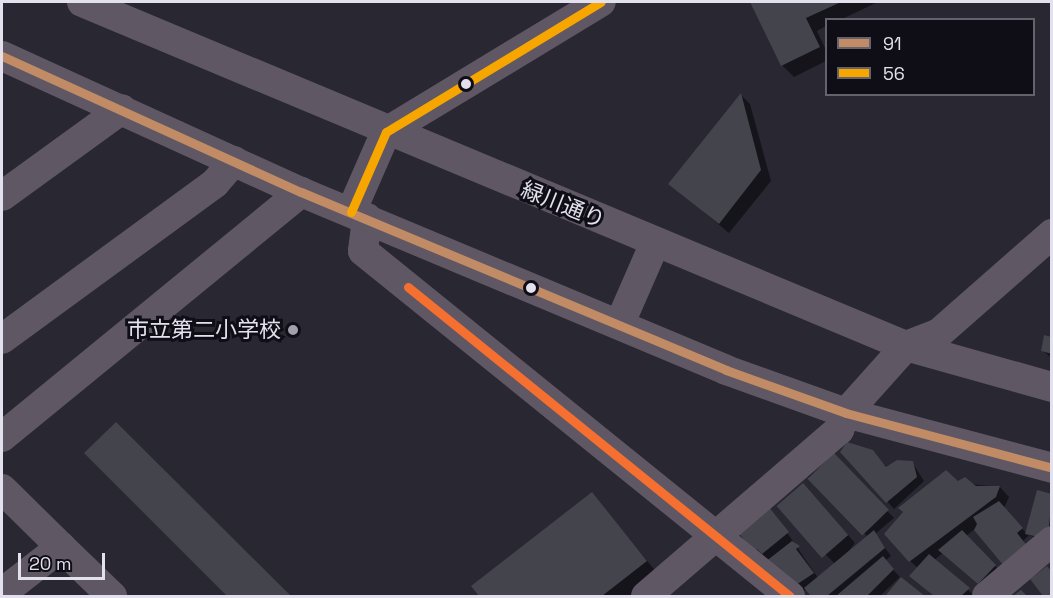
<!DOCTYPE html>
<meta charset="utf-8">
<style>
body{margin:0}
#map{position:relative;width:1053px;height:598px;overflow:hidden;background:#292731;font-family:"Space Grotesk","Noto Sans JP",sans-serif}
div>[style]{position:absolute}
.shadow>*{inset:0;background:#0007}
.building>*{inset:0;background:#44444d;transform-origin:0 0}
.minor>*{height:30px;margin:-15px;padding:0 15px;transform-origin:15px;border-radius:15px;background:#5f5763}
.bus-1>*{height:9px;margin:-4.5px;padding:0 4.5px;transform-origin:4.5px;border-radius:4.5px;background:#c18c65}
.bus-2>*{height:9px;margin:-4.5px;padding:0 4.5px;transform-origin:4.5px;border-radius:4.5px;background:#f7a600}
.bus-3>*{height:9px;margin:-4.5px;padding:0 4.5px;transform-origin:4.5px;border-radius:4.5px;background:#f46f30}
.dots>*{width:16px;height:16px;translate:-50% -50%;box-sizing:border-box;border:3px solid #0f0e16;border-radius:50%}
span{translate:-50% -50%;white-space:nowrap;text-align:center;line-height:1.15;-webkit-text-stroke:6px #0f0e16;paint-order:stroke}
.street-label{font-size:22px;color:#e3e1ee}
.poi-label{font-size:22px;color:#e3e1ee}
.right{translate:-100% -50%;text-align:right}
.frame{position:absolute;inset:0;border:3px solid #e3e1ee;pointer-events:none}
.legend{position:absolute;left:825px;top:18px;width:210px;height:78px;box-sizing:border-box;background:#0f0e16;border:2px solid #64626c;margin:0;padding:8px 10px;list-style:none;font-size:18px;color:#e3e1ee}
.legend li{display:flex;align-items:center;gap:12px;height:30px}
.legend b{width:30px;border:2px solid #64626c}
.scale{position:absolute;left:18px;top:553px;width:87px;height:27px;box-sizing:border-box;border:3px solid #e3e1ee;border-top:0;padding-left:8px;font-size:18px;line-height:21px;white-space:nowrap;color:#e3e1ee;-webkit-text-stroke:4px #0f0e16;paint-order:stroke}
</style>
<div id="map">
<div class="shadow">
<i style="clip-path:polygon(751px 2px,878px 2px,840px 20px,826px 20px,826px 26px,817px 31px,826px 50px,826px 61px,794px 77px,782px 65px)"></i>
<i style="clip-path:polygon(741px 95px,750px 104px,771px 181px,729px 233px,670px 184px)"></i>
<i style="clip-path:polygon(1052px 338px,1052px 358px,1043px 351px)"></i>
<i style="clip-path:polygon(116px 424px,289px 596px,229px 596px,86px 453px)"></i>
<i style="clip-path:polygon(873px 451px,887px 468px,912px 462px,924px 481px,894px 509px,842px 452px)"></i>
<i style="clip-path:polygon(833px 455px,894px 518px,875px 534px,891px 556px,885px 561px,900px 577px,880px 596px,813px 596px,807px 589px,801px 593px,739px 531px,775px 515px,818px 578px,835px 564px,779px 507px,810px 492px,855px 543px,845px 556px,868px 537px,808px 477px)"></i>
<i style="clip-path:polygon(958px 483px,1000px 487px,1009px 497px,1004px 508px,1027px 534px,1052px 496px,1052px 544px,1029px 535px,1023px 541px,975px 529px,966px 536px,1002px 573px,985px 590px,943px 553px,934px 560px,975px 596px,934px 596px,911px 576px,918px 568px,910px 561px)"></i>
<i style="clip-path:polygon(592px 494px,658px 574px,630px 596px,481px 596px,473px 587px)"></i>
</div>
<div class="building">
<i style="clip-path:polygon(750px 2px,841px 2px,806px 18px,820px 47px,781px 66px)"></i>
<i style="clip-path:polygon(741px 93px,761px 170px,719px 224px,668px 184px)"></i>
<i style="clip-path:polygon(1044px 335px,1052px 337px,1052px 354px,1041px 351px)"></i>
<i style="clip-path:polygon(116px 422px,291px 596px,227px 596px,84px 453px)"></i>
<i style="clip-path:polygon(847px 442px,873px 450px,886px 467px,897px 460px,913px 461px,917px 477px,886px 503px,840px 452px)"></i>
<i style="left:834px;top:453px;width:79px;height:37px;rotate:46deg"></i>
<i style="clip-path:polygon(946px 470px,958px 481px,965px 477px,976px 486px,1000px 486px,996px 497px,909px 562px,884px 534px,903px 512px,898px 508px)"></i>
<i style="left:803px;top:483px;width:69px;height:35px;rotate:49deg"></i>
<i style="clip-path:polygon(1037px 490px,1052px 494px,1048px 539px,1025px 534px)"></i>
<i style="clip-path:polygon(592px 492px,647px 561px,602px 596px,479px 596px,471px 586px)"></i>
<i style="clip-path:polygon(999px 501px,1023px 528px,1017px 533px,1028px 547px,1004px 566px,974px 530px,977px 524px,973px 517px)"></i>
<i style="clip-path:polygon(768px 506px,789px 532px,762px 554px,757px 549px,753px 551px,737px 531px)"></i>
<i style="clip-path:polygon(874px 530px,885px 548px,827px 596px,811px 596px,804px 588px)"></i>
<i style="clip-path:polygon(962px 530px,996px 565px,978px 584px,938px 550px)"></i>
<i style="clip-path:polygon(792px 541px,800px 546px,796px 549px,814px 573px,793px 587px,765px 562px)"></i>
<i style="clip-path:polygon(929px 554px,970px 588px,961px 596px,934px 596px,909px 576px)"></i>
<i style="clip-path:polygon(883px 556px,894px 569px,867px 596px,836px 596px)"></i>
<i style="clip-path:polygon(1047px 566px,1052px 572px,1052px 596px,1043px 596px,1030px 579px)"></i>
<i style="clip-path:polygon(901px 577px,925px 596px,885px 596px)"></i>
<i style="clip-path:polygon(1021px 590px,1027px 596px,1013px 596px)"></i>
</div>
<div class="minor">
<i style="left:82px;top:2px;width:893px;rotate:22.66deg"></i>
<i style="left:906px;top:346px;width:152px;rotate:15.7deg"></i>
<i style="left:2px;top:56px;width:328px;rotate:24.5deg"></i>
<i style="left:301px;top:192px;width:461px;rotate:22.7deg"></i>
<i style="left:726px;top:370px;width:127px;rotate:19.7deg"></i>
<i style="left:846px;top:413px;width:213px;rotate:14.9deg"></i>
<i style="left:2px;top:196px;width:148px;rotate:-35.9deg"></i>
<i style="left:351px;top:212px;width:87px;rotate:-66.4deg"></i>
<i style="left:386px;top:132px;width:251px;rotate:-31.2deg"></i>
<i style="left:367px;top:218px;width:33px;rotate:97deg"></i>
<i style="left:363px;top:251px;width:549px;rotate:38.94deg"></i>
<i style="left:620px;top:323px;width:87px;rotate:-66.4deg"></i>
<i style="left:2px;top:339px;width:264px;rotate:-36.2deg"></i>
<i style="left:215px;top:183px;width:29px;rotate:-49deg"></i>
<i style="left:2px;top:437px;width:387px;rotate:-39.3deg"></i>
<i style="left:2px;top:489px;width:83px;rotate:44.5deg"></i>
<i style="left:61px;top:547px;width:75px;rotate:142.1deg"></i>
<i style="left:61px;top:547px;width:71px;rotate:43.9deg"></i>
<i style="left:646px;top:596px;width:255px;rotate:-40.7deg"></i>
<i style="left:839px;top:430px;width:18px;rotate:-68deg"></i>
<i style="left:846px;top:413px;width:90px;rotate:-48.2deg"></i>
<i style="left:906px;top:346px;width:34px;rotate:-21deg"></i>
<i style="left:938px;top:334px;width:152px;rotate:-41.3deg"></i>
<i style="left:987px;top:596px;width:85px;rotate:-40.2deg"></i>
</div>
<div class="bus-1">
<i style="left:2px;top:56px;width:328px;rotate:24.5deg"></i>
<i style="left:301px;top:192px;width:461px;rotate:22.7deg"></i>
<i style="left:726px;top:370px;width:127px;rotate:19.7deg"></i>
<i style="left:846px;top:413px;width:213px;rotate:14.9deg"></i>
</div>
<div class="bus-2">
<i style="left:351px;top:212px;width:87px;rotate:-66.4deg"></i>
<i style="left:386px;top:132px;width:251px;rotate:-31.2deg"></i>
</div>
<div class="bus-3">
<i style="left:408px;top:287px;width:491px;rotate:39deg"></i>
</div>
<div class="dots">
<i style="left:466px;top:84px;background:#e3e1ee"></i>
<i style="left:531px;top:288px;background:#e3e1ee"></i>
<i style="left:293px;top:330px;background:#a2a0ac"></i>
</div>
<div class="street-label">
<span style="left:563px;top:205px;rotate:22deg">緑川通り</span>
</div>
<div class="poi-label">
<span class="right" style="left:281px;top:330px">市立第二小学校</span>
</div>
<div class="frame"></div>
<ul class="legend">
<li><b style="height:8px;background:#c18c65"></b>91</li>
<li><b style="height:8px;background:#f7a600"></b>56</li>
</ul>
<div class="scale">20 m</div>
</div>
